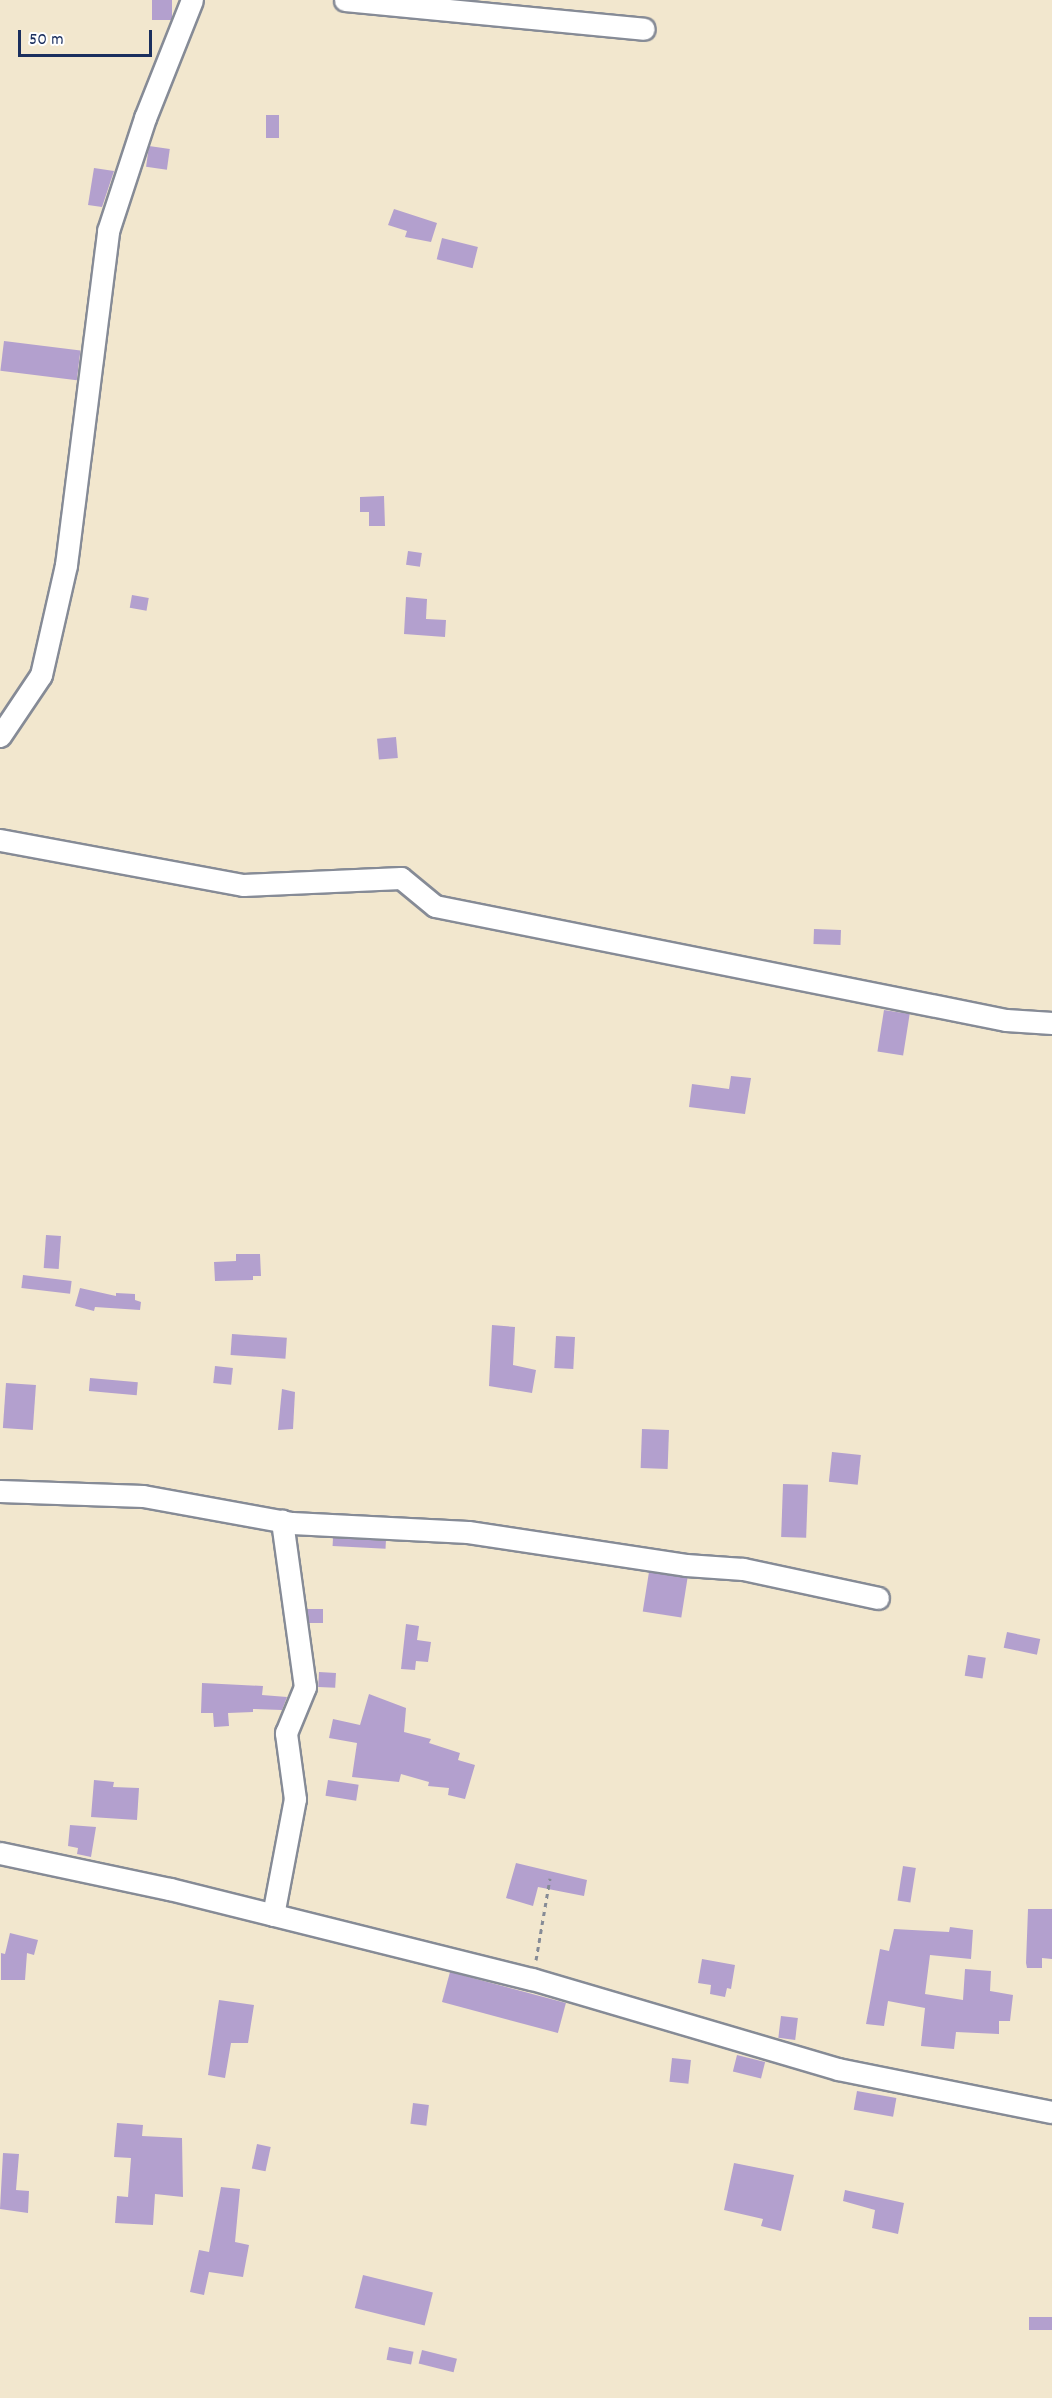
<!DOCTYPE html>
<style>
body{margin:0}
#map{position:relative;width:1052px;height:2398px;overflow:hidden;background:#f2e7ce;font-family:Dekko,sans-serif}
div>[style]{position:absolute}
.building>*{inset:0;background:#b3a0ce;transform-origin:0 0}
.path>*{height:3px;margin-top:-1.5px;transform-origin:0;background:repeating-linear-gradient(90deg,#868b96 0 4.5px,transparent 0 9px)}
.roads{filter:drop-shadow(2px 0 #868b96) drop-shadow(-2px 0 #868b96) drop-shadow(0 2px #868b96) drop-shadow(0 -2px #868b96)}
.street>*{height:21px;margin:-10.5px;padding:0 10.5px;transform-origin:10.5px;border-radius:10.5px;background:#fff}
span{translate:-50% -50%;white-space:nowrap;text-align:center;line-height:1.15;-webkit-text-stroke:4.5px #fff;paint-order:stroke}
.scale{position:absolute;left:18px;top:30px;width:134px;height:27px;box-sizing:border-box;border:3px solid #1b2f5e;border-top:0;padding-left:8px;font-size:18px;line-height:21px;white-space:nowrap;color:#1b2f5e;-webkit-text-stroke:4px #fff;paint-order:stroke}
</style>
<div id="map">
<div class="building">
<i style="left:152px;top:0;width:20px;height:20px"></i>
<i style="left:266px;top:115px;width:13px;height:23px"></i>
<i style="left:149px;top:146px;width:21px;height:21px;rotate:8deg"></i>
<i style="clip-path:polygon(94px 168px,114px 171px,102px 207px,88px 205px)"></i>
<i style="clip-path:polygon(394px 209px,437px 223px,431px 242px,405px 237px,407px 231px,388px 225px)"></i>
<i style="left:442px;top:238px;width:37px;height:22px;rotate:14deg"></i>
<i style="left:4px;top:341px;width:77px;height:30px;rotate:7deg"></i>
<i style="clip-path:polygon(384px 496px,385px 526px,369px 526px,369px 512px,360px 512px,360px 497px)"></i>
<i style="left:408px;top:551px;width:14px;height:14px;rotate:8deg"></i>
<i style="left:132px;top:595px;width:17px;height:13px;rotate:10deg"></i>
<i style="clip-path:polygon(406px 597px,427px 599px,426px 619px,446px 620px,445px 637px,404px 634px)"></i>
<i style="left:396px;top:737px;width:21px;height:19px;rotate:85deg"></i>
<i style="left:814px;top:929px;width:27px;height:15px;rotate:2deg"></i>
<i style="left:884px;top:1010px;width:26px;height:42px;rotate:9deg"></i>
<i style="clip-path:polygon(731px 1076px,751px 1078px,745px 1114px,689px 1107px,692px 1084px,729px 1089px)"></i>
<i style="left:46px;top:1235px;width:15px;height:33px;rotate:4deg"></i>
<i style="clip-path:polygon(236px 1254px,260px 1254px,261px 1276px,253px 1276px,253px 1280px,215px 1281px,214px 1262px,236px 1261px)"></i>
<i style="left:23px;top:1275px;width:49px;height:13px;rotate:7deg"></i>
<i style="clip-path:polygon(80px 1288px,116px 1296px,116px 1293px,135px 1294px,135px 1300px,141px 1302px,140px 1310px,95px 1307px,94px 1311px,75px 1306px)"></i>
<i style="clip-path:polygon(492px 1325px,515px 1327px,513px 1365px,536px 1370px,532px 1393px,489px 1386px)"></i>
<i style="left:232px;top:1334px;width:55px;height:21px;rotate:4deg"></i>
<i style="left:556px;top:1336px;width:19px;height:32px;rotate:3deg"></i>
<i style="left:215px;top:1366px;width:18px;height:17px;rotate:6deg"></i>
<i style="left:90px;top:1378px;width:48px;height:13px;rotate:5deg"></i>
<i style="left:6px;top:1383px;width:30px;height:45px;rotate:4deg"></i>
<i style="clip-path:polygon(282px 1389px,295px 1392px,293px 1429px,278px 1430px)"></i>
<i style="left:642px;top:1429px;width:27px;height:39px;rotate:2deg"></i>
<i style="left:832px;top:1452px;width:29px;height:30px;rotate:6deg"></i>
<i style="left:783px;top:1484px;width:25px;height:53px;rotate:2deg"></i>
<i style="left:333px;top:1538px;width:53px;height:8px;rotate:3deg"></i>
<i style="left:649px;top:1572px;width:39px;height:40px;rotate:9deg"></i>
<i style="left:307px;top:1609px;width:16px;height:14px"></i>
<i style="clip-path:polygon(406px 1624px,419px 1626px,417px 1640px,431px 1642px,428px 1662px,416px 1661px,415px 1670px,401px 1669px)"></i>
<i style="left:1007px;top:1632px;width:34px;height:16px;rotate:12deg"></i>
<i style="left:968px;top:1655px;width:18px;height:21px;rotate:9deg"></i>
<i style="left:319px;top:1672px;width:17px;height:15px;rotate:3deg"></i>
<i style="clip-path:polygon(202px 1683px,263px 1686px,262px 1695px,287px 1697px,282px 1710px,253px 1709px,253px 1712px,228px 1713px,229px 1726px,214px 1727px,213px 1713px,201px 1713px)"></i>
<i style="clip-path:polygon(369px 1694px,406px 1708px,404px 1732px,431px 1739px,429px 1743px,460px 1753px,458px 1760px,475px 1765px,465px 1799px,448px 1795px,449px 1788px,428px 1786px,429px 1782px,401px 1774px,399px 1782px,352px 1777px,357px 1743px,329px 1738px,333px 1719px,360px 1725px)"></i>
<i style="clip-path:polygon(94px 1780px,114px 1782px,113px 1787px,139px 1788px,137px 1820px,91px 1817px)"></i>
<i style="left:328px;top:1780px;width:31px;height:16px;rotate:9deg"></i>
<i style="clip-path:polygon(70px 1825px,96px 1827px,91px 1857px,77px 1854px,78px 1848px,68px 1846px)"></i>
<i style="clip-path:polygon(516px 1863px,587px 1880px,584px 1896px,538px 1887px,533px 1906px,506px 1898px)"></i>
<i style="left:903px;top:1866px;width:13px;height:35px;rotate:9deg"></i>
<i style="clip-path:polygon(1028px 1909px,1052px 1909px,1052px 1959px,1042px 1958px,1042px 1968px,1027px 1968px,1026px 1963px)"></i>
<i style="clip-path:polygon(950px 1927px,973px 1930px,971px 1959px,930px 1955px,925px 1994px,963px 2000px,965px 1969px,991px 1971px,990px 1991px,1013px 1995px,1010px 2021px,999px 2021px,999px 2034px,956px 2032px,954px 2049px,921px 2046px,925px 2008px,888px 2001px,884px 2026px,866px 2024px,880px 1949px,889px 1951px,894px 1929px,949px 1932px)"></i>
<i style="clip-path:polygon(10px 1933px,38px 1940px,34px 1955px,27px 1953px,25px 1980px,1px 1980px,1px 1953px,5px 1954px)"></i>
<i style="clip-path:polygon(702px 1959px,735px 1965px,731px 1989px,727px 1988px,725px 1997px,710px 1994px,711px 1985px,698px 1983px)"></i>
<i style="left:450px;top:1972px;width:120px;height:31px;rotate:15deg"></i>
<i style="clip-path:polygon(219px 2000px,254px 2005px,248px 2043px,231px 2043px,225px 2078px,208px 2075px)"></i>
<i style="left:781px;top:2016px;width:17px;height:22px;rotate:7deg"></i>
<i style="left:737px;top:2055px;width:29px;height:17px;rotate:14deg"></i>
<i style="left:672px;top:2058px;width:19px;height:24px;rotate:6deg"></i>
<i style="left:857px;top:2091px;width:40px;height:19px;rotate:10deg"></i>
<i style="left:413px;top:2103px;width:16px;height:21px;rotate:7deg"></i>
<i style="clip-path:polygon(117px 2123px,143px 2125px,142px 2136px,182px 2138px,183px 2197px,155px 2194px,153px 2225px,115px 2223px,117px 2196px,128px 2197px,131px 2158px,114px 2157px)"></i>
<i style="left:257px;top:2144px;width:14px;height:25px;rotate:12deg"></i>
<i style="clip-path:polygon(3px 2153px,19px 2154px,16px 2190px,29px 2191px,28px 2213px,0 2209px)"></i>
<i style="clip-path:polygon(734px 2163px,794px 2175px,781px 2231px,761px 2226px,763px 2219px,724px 2210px)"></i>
<i style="clip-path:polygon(221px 2187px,240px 2189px,235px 2242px,249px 2245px,243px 2277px,209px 2272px,204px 2295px,190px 2292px,199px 2250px,209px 2252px)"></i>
<i style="clip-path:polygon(845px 2190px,904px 2203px,898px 2234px,872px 2228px,875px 2210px,843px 2201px)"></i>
<i style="left:363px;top:2275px;width:72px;height:34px;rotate:14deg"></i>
<i style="left:1029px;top:2317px;width:23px;height:13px"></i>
<i style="left:389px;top:2347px;width:25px;height:13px;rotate:11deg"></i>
<i style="left:422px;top:2350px;width:36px;height:14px;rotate:14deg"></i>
</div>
<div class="path">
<i style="left:536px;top:1960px;width:83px;rotate:-80.3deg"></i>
</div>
<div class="roads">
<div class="street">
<i style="left:345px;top:0;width:300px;rotate:5.5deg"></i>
<i style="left:0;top:736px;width:73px;rotate:-56.1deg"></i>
<i style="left:41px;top:675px;width:113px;rotate:-77.2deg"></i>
<i style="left:66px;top:565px;width:337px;rotate:-82.8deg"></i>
<i style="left:108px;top:231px;width:119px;rotate:-71.9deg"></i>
<i style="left:145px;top:118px;width:127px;rotate:-68.3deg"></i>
<i style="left:0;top:840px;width:247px;rotate:10.5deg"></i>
<i style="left:243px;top:885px;width:158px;rotate:-2.5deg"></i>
<i style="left:401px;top:878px;width:44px;rotate:39.5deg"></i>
<i style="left:435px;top:906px;width:582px;rotate:11.29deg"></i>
<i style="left:1006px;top:1020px;width:46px;rotate:3.7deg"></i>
<i style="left:0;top:1491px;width:143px;rotate:2deg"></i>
<i style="left:143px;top:1496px;width:151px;rotate:10.3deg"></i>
<i style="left:292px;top:1523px;width:176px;rotate:2.9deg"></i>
<i style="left:468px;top:1532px;width:220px;rotate:8.6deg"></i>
<i style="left:686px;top:1565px;width:57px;rotate:4deg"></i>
<i style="left:743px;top:1569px;width:138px;rotate:12.1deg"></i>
<i style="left:0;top:1853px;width:174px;rotate:12deg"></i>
<i style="left:170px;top:1889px;width:373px;rotate:14deg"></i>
<i style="left:532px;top:1979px;width:319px;rotate:16.4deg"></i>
<i style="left:838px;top:2069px;width:218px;rotate:11.4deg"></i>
<i style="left:273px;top:1915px;width:118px;rotate:-79.3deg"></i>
<i style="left:295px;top:1799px;width:67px;rotate:-97.8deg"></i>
<i style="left:286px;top:1733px;width:50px;rotate:-67.6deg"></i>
<i style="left:305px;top:1687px;width:168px;rotate:-97.9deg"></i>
</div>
</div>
<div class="scale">50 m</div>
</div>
